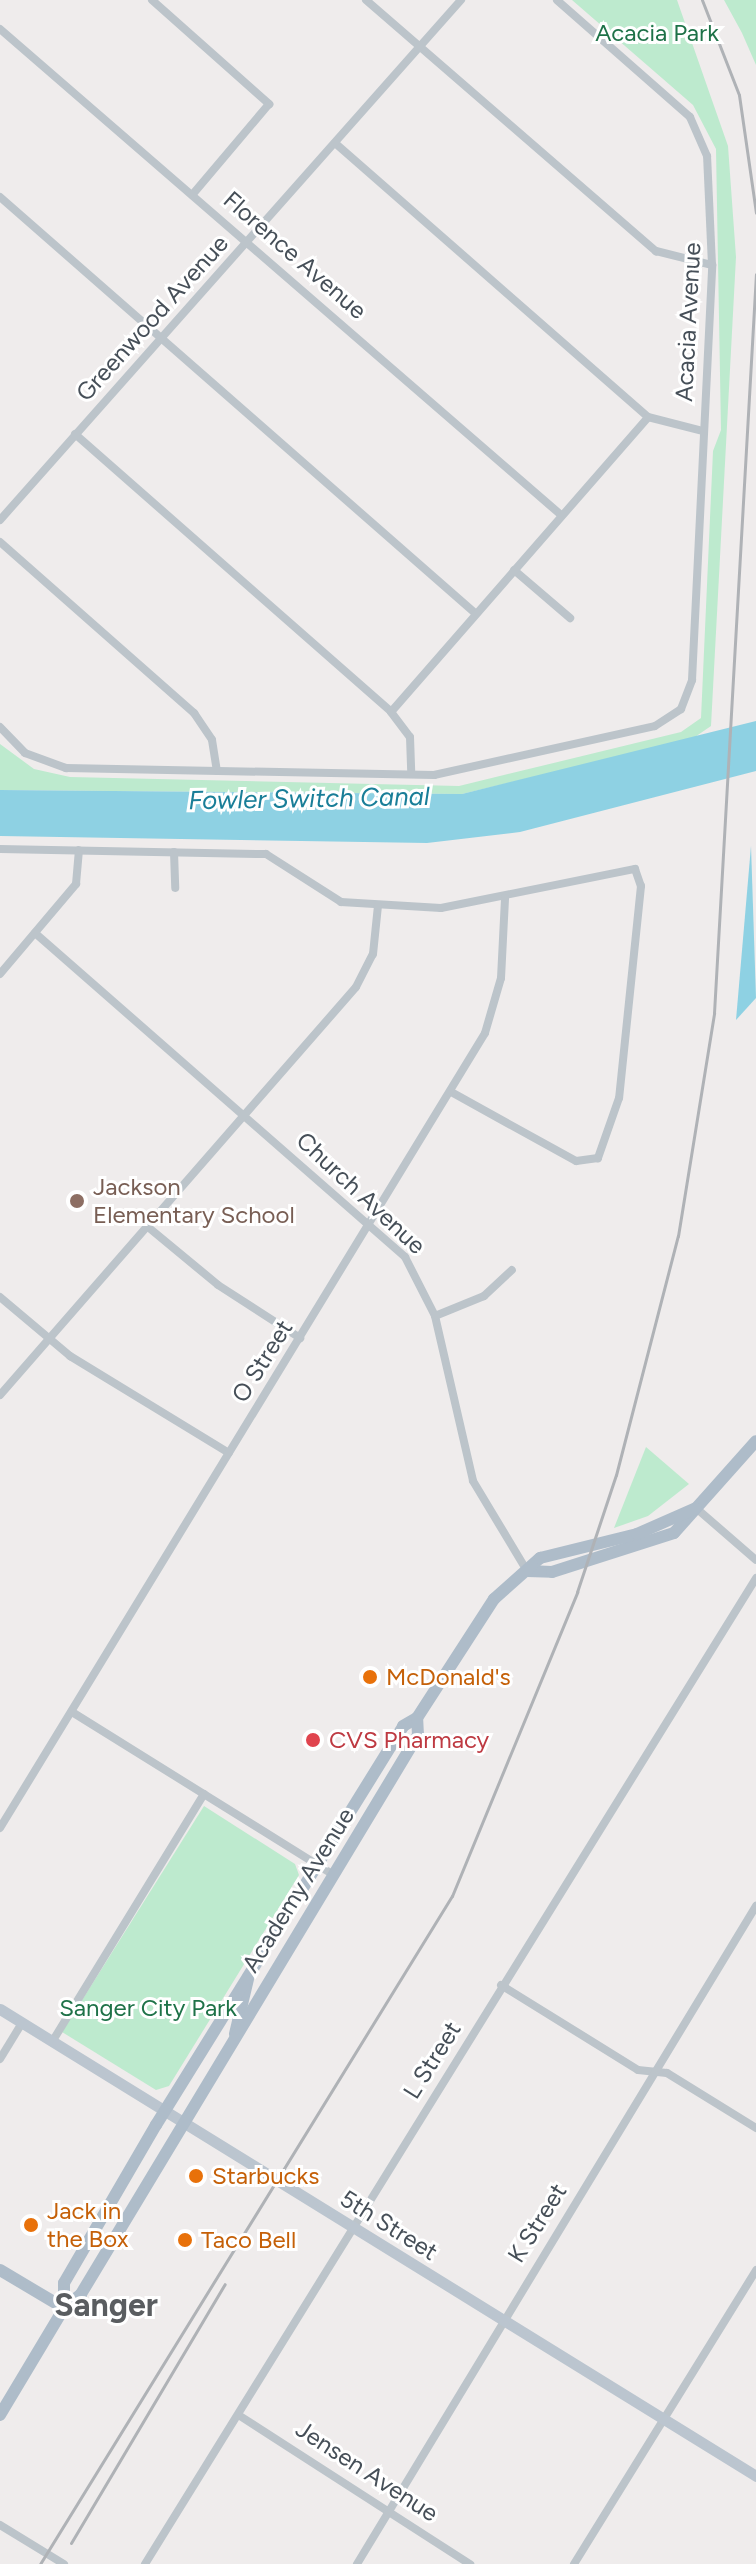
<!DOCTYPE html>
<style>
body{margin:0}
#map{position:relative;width:756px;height:2564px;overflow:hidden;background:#efecec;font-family:Figtree,sans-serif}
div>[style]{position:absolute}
.green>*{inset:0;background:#bdeace}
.water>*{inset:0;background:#8ed1e3}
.street>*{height:8px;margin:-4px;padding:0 4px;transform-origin:4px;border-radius:4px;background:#bcc4ca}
.secondary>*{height:11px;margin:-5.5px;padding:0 5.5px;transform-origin:5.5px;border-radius:5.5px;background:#bbc5cf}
.primary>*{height:12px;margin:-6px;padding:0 6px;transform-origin:6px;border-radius:6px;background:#aebcc9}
.rail>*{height:3px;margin:-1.5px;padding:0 1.5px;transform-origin:1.5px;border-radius:1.5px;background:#afb2b6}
.dots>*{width:22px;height:22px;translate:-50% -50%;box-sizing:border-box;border:4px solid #fff;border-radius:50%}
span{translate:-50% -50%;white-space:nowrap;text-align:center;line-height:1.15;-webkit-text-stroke:6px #fff;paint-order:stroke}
.park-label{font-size:24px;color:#1e7248}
.street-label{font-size:24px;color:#464f58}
.education-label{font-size:24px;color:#785e54}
.left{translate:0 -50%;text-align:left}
.food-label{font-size:24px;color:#c56008}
.health-label{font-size:24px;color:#be3a42}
.water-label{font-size:26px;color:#197e98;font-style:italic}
.district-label{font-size:32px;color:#5a5d60;font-weight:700}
</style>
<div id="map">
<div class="green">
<i style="clip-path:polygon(572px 0,677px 0,728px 146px,736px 257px,711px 726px,692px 739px,462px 794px,0 790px,0 744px,34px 769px,70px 777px,459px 786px,681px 732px,701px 718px,713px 451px,721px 430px,716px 149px,693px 105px)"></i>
<i style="clip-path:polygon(724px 0,756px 0,756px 65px,742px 33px)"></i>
<i style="clip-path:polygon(646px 1447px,689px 1484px,648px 1516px,614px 1528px)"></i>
<i style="clip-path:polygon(204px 1806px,295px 1864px,299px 1875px,169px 2086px,156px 2090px,62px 2032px)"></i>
</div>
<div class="water">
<i style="clip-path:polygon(756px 721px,756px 771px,520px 832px,427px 843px,0 836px,0 790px,462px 794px)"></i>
<i style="clip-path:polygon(751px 846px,756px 998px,736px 1020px)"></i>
</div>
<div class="street">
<i style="left:152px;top:0;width:157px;rotate:41.6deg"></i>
<i style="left:269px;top:104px;width:119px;rotate:130.2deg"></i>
<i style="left:366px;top:0;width:384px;rotate:40.9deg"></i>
<i style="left:656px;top:251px;width:58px;rotate:14deg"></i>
<i style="left:0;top:29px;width:742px;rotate:40.9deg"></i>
<i style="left:335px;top:143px;width:416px;rotate:41.2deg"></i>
<i style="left:648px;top:417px;width:57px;rotate:14.3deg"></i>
<i style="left:0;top:197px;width:631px;rotate:41.21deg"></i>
<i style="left:75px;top:434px;width:421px;rotate:41.3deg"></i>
<i style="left:391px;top:712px;width:31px;rotate:53deg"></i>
<i style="left:410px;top:737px;width:36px;rotate:88deg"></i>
<i style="left:0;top:520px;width:695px;rotate:-48.44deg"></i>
<i style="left:0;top:542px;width:259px;rotate:41.4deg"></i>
<i style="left:194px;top:713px;width:32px;rotate:56deg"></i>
<i style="left:212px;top:740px;width:31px;rotate:81deg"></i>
<i style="left:514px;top:570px;width:74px;rotate:40.6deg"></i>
<i style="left:391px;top:712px;width:391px;rotate:-48.9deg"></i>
<i style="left:0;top:727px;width:36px;rotate:46deg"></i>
<i style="left:25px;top:753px;width:44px;rotate:20.1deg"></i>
<i style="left:66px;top:768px;width:368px;rotate:1.1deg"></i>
<i style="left:434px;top:775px;width:226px;rotate:-12.5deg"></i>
<i style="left:655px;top:726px;width:31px;rotate:-33deg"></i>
<i style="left:681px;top:709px;width:31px;rotate:-69deg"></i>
<i style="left:692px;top:680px;width:415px;rotate:-87.2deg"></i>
<i style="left:712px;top:265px;width:109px;rotate:-92.6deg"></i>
<i style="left:707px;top:156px;width:43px;rotate:-113.6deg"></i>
<i style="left:690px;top:117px;width:177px;rotate:-138.7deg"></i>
<i style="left:0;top:849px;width:266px;rotate:1.1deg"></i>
<i style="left:266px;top:854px;width:89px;rotate:32.6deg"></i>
<i style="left:341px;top:902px;width:100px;rotate:3.4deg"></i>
<i style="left:441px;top:908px;width:198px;rotate:-11.4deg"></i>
<i style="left:635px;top:869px;width:18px;rotate:71deg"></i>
<i style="left:641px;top:886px;width:213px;rotate:95.9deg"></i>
<i style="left:619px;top:1098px;width:64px;rotate:109.3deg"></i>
<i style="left:598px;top:1158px;width:22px;rotate:172deg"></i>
<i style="left:576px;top:1161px;width:141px;rotate:-151.1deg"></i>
<i style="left:174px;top:852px;width:36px;rotate:88deg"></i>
<i style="left:35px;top:933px;width:492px;rotate:41.2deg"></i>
<i style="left:405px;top:1257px;width:66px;rotate:63deg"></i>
<i style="left:435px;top:1316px;width:169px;rotate:77deg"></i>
<i style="left:473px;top:1481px;width:105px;rotate:59deg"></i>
<i style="left:0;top:974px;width:118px;rotate:-49.8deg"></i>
<i style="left:76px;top:884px;width:34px;rotate:-85deg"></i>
<i style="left:148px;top:1227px;width:91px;rotate:39.6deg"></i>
<i style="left:218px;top:1285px;width:98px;rotate:32.9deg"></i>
<i style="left:0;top:1297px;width:92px;rotate:40.1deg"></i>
<i style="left:70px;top:1356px;width:186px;rotate:31.4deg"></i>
<i style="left:435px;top:1316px;width:53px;rotate:-22.2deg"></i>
<i style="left:484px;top:1296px;width:38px;rotate:-43deg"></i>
<i style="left:0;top:1395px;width:541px;rotate:-48.89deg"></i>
<i style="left:356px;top:987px;width:37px;rotate:-63deg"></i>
<i style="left:373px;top:954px;width:48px;rotate:-84.1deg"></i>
<i style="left:696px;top:1508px;width:79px;rotate:40.9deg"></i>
<i style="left:72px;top:1712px;width:309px;rotate:31.9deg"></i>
<i style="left:0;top:1828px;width:931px;rotate:-58.61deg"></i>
<i style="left:485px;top:1033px;width:57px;rotate:-73.8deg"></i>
<i style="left:501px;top:978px;width:80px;rotate:-87.1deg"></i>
<i style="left:501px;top:1985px;width:161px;rotate:31.8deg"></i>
<i style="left:638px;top:2070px;width:29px;rotate:6deg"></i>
<i style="left:667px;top:2073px;width:105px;rotate:31.7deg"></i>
<i style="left:52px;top:2042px;width:291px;rotate:-58.5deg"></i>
<i style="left:0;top:2059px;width:42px;rotate:-58.6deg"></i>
<i style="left:240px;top:2416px;width:274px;rotate:32.8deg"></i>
<i style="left:0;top:2525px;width:75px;rotate:31.4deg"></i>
<i style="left:145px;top:2564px;width:1160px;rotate:-58.21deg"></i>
<i style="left:357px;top:2564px;width:770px;rotate:-58.77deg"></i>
<i style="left:574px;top:2564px;width:346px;rotate:-58.2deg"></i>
</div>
<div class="secondary">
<i style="left:0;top:2009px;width:889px;rotate:31.7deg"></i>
</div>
<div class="primary">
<i style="left:527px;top:1571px;width:25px;rotate:2deg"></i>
<i style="left:552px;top:1572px;width:128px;rotate:-17.7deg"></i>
<i style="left:674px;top:1533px;width:123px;rotate:-48.3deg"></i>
<i style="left:235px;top:2034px;width:57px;rotate:-76.7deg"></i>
<i style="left:0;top:2270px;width:74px;rotate:30.7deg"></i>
<i style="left:64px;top:2308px;width:25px;rotate:-90deg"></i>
<i style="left:64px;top:2283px;width:183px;rotate:-59.8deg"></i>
<i style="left:156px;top:2125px;width:469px;rotate:-58.2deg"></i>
<i style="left:403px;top:1726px;width:16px;rotate:-30deg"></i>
<i style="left:417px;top:1718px;width:142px;rotate:-57.1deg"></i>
<i style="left:494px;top:1599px;width:62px;rotate:-41.7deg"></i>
<i style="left:540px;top:1558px;width:100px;rotate:-13.9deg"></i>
<i style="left:637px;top:1534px;width:64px;rotate:-23.8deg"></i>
<i style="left:0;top:2415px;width:125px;rotate:-59.1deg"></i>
<i style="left:64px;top:2308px;width:22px;rotate:-39deg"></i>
<i style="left:81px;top:2294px;width:653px;rotate:-58.92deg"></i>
<i style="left:418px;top:1735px;width:17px;rotate:-93deg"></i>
</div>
<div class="rail">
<i style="left:702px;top:0;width:102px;rotate:68.7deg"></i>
<i style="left:739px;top:95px;width:119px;rotate:81.8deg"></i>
<i style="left:71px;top:2543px;width:301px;rotate:-59.3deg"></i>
<i style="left:40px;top:2564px;width:785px;rotate:-58.34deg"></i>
<i style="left:452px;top:1896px;width:329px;rotate:-67.6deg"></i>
<i style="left:577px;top:1592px;width:123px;rotate:-71.6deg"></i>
<i style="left:616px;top:1475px;width:247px;rotate:-75.5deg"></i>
<i style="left:678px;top:1236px;width:226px;rotate:-80.8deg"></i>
<i style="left:714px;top:1013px;width:740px;rotate:-86.75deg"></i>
</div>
<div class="dots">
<i style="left:77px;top:1201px;background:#8d6e63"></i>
<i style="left:370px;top:1677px;background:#e8710a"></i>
<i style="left:313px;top:1740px;background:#e0444e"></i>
<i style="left:196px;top:2176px;background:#e8710a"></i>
<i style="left:31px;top:2225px;background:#e8710a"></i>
<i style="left:185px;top:2240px;background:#e8710a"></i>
</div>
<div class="park-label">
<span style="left:657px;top:33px">Acacia Park</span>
<span style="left:148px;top:2008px">Sanger City Park</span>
</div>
<div class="street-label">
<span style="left:295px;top:255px;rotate:41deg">Florence Avenue</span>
<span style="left:152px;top:318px;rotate:-48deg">Greenwood Avenue</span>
<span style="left:688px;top:322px;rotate:-87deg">Acacia Avenue</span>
<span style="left:361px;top:1193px;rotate:43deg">Church Avenue</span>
<span style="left:262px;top:1361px;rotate:-58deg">O Street</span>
<span style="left:298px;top:1890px;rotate:-58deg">Academy Avenue</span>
<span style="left:432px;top:2060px;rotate:-58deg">L Street</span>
<span style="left:537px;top:2223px;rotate:-58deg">K Street</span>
<span style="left:389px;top:2225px;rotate:32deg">5th Street</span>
<span style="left:367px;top:2471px;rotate:33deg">Jensen Avenue</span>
</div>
<div class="education-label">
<span class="left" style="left:93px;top:1201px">Jackson<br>Elementary School</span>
</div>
<div class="food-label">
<span class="left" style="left:386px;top:1677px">McDonald's</span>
<span class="left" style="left:212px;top:2176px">Starbucks</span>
<span class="left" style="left:47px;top:2225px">Jack in<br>the Box</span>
<span class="left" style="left:201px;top:2240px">Taco Bell</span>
</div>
<div class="health-label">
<span class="left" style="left:329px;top:1740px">CVS Pharmacy</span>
</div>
<div class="water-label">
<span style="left:309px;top:799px;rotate:-1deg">Fowler Switch Canal</span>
</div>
<div class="district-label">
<span style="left:106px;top:2305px">Sanger</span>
</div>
</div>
